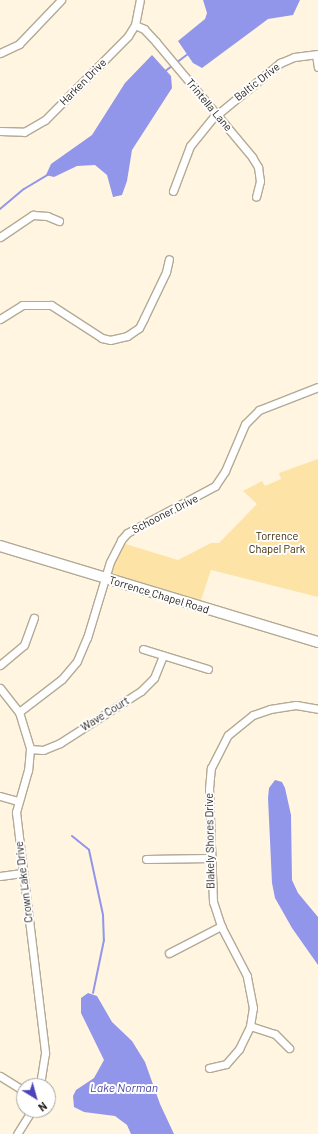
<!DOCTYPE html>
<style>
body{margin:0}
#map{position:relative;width:318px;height:1134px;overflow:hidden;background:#fff5e0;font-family:Barlow,sans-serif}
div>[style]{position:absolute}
.green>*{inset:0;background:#fee3a7}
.water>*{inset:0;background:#9196eb}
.stream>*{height:2px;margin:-1px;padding:0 1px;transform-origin:1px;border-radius:1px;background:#9196eb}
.roads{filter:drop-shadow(1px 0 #b3aa96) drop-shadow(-1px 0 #b3aa96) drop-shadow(0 1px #b3aa96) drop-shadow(0 -1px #b3aa96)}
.street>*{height:7px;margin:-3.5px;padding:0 3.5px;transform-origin:3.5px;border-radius:3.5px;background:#fff}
.secondary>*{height:10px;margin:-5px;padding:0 5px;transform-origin:5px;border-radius:5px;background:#fff}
span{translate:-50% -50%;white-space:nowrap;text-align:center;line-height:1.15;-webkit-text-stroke:4px #fff;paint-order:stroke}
.street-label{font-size:11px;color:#211d16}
.park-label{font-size:11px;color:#3b2a00}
.water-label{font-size:12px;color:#4945a8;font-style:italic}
.north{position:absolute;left:16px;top:1078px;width:40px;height:40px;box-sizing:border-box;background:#fff;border:1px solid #a6a5a2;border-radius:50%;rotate:143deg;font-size:11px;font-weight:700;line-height:16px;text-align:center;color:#211d16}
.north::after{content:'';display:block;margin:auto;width:14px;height:18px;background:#4c43ba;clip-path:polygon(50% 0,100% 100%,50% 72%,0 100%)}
</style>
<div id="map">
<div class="green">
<i style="clip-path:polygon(318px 459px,318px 597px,211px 570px,199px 606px,105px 578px,119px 542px,178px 560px,211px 543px,219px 543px,257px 504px,243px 491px,262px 481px,265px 486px,281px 479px,279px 473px)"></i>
</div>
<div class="water">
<i style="clip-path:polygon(203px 0,300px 0,293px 15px,268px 19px,202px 68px,193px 63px,178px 41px,205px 19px,207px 13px)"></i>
<i style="clip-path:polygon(152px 55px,171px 76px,172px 88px,132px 150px,127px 181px,122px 195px,113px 197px,107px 175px,95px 165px,77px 166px,54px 177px,46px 175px,51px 164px,92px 135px,125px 83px)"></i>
<i style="clip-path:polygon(275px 780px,282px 782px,285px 788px,291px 815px,292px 880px,298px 893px,318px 917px,318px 965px,292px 928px,275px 898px,272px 883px,268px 798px,269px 788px)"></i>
<i style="clip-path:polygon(88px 993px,97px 996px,112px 1022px,132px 1041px,145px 1062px,160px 1104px,174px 1134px,131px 1134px,127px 1125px,115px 1116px,84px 1112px,74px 1107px,73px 1096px,76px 1090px,94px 1078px,104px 1060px,81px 1013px,81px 998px)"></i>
</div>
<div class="stream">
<i style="left:164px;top:72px;width:30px;rotate:-37deg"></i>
<i style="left:0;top:209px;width:31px;rotate:-40deg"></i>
<i style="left:24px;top:189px;width:29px;rotate:-31deg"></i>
<i style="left:72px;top:836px;width:22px;rotate:39deg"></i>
<i style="left:89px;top:850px;width:66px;rotate:77.8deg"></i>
<i style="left:103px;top:915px;width:25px;rotate:88deg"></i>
<i style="left:104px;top:940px;width:54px;rotate:101.7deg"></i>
</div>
<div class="roads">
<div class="street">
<i style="left:135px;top:25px;width:10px;rotate:24deg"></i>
<i style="left:144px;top:29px;width:18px;rotate:47deg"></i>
<i style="left:156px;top:42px;width:150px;rotate:50.1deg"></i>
<i style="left:252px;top:157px;width:12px;rotate:59deg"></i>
<i style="left:258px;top:167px;width:14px;rotate:82deg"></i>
<i style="left:260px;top:181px;width:16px;rotate:104deg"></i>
<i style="left:0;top:53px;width:21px;rotate:-25deg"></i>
<i style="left:19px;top:44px;width:61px;rotate:-46.3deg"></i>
<i style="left:316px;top:55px;width:12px;rotate:81deg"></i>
<i style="left:0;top:131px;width:24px;rotate:2deg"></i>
<i style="left:24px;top:132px;width:24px;rotate:-30deg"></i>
<i style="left:45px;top:120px;width:118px;rotate:-45.3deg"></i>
<i style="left:128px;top:36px;width:13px;rotate:-58deg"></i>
<i style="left:135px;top:25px;width:25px;rotate:-79deg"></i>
<i style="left:173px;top:191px;width:48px;rotate:-69.3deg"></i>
<i style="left:190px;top:146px;width:36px;rotate:-51deg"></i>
<i style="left:213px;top:118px;width:87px;rotate:-39.4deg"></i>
<i style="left:280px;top:63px;width:15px;rotate:-23deg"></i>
<i style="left:294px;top:57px;width:24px;rotate:-7deg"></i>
<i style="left:0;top:237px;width:40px;rotate:-34deg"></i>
<i style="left:33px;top:215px;width:14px;rotate:4deg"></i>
<i style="left:47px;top:216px;width:13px;rotate:23deg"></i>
<i style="left:0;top:319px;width:26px;rotate:-32deg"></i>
<i style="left:22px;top:305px;width:29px"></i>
<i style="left:51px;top:305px;width:61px;rotate:32.9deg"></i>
<i style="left:102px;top:338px;width:8px;rotate:14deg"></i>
<i style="left:110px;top:340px;width:17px;rotate:-13deg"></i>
<i style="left:127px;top:336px;width:14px;rotate:-34deg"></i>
<i style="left:139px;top:328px;width:11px;rotate:-63deg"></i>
<i style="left:144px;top:318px;width:51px;rotate:-64.4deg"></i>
<i style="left:166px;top:272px;width:13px;rotate:-77deg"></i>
<i style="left:143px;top:649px;width:68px;rotate:17.1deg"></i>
<i style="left:0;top:665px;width:31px;rotate:-40deg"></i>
<i style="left:24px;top:645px;width:29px;rotate:-70deg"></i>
<i style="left:0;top:688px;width:31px;rotate:52deg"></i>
<i style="left:19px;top:712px;width:39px;rotate:73deg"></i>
<i style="left:30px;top:749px;width:21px;rotate:95deg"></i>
<i style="left:28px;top:770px;width:44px;rotate:105.9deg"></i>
<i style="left:16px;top:812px;width:243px;rotate:83.1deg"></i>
<i style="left:45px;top:1053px;width:33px;rotate:99deg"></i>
<i style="left:19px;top:712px;width:54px;rotate:-37.5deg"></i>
<i style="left:62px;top:679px;width:23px;rotate:-50deg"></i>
<i style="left:77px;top:661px;width:25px;rotate:-67deg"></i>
<i style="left:87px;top:638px;width:79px;rotate:-73.2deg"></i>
<i style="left:110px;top:562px;width:25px;rotate:-63deg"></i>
<i style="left:121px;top:540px;width:9px;rotate:-49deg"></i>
<i style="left:127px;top:533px;width:100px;rotate:-28.1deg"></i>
<i style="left:215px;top:486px;width:18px;rotate:-56deg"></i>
<i style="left:225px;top:471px;width:51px;rotate:-66.9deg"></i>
<i style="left:245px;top:424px;width:20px;rotate:-45deg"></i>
<i style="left:259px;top:410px;width:63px;rotate:-21.3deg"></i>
<i style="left:30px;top:749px;width:13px;rotate:4deg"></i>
<i style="left:43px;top:750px;width:18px;rotate:-22deg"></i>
<i style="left:60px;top:743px;width:96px;rotate:-32.7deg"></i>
<i style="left:141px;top:691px;width:18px;rotate:-45deg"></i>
<i style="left:154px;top:678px;width:24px;rotate:-68deg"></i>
<i style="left:0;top:796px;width:19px;rotate:16deg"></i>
<i style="left:146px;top:859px;width:64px;rotate:-0.9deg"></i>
<i style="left:0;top:876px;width:22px;rotate:-8deg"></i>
<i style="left:169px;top:953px;width:59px;rotate:-27.4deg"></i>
<i style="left:250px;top:1026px;width:26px;rotate:18deg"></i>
<i style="left:275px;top:1034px;width:20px;rotate:45deg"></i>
<i style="left:209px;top:1068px;width:17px;rotate:-13deg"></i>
<i style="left:226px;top:1064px;width:20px;rotate:-49deg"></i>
<i style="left:239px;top:1049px;width:25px;rotate:-64deg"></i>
<i style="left:250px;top:1026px;width:18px;rotate:-81deg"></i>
<i style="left:253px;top:1008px;width:33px;rotate:-101deg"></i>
<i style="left:247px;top:976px;width:56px;rotate:-117.5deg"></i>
<i style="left:221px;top:926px;width:25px;rotate:-108deg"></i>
<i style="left:213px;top:902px;width:113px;rotate:-92deg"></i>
<i style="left:209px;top:789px;width:21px;rotate:-85deg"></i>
<i style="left:211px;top:768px;width:37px;rotate:-63deg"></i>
<i style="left:228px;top:735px;width:32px;rotate:-39deg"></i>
<i style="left:253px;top:715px;width:18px;rotate:-19deg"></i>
<i style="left:270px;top:709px;width:26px;rotate:-9deg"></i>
<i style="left:296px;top:705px;width:22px;rotate:10deg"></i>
<i style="left:0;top:1076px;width:28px;rotate:32deg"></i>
<i style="left:17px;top:1134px;width:28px;rotate:-58deg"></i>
</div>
<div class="secondary">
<i style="left:0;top:546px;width:332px;rotate:16.8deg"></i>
</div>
</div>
<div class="street-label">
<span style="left:83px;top:82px;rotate:-45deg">Harken Drive</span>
<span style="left:257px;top:82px;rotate:-38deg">Baltic Drive</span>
<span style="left:209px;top:105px;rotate:50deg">Trintella Lane</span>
<span style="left:165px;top:514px;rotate:-27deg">Schooner Drive</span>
<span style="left:159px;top:595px;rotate:17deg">Torrence Chapel Road</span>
<span style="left:105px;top:714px;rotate:-32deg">Wave Court</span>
<span style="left:210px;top:841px;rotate:-91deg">Blakely Shores Drive</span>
<span style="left:24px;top:882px;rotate:-97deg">Crown Lake Drive</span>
</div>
<div class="park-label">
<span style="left:277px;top:543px">Torrence<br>Chapel Park</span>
</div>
<div class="water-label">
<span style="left:124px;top:1088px">Lake Norman</span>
</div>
<div class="north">N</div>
</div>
